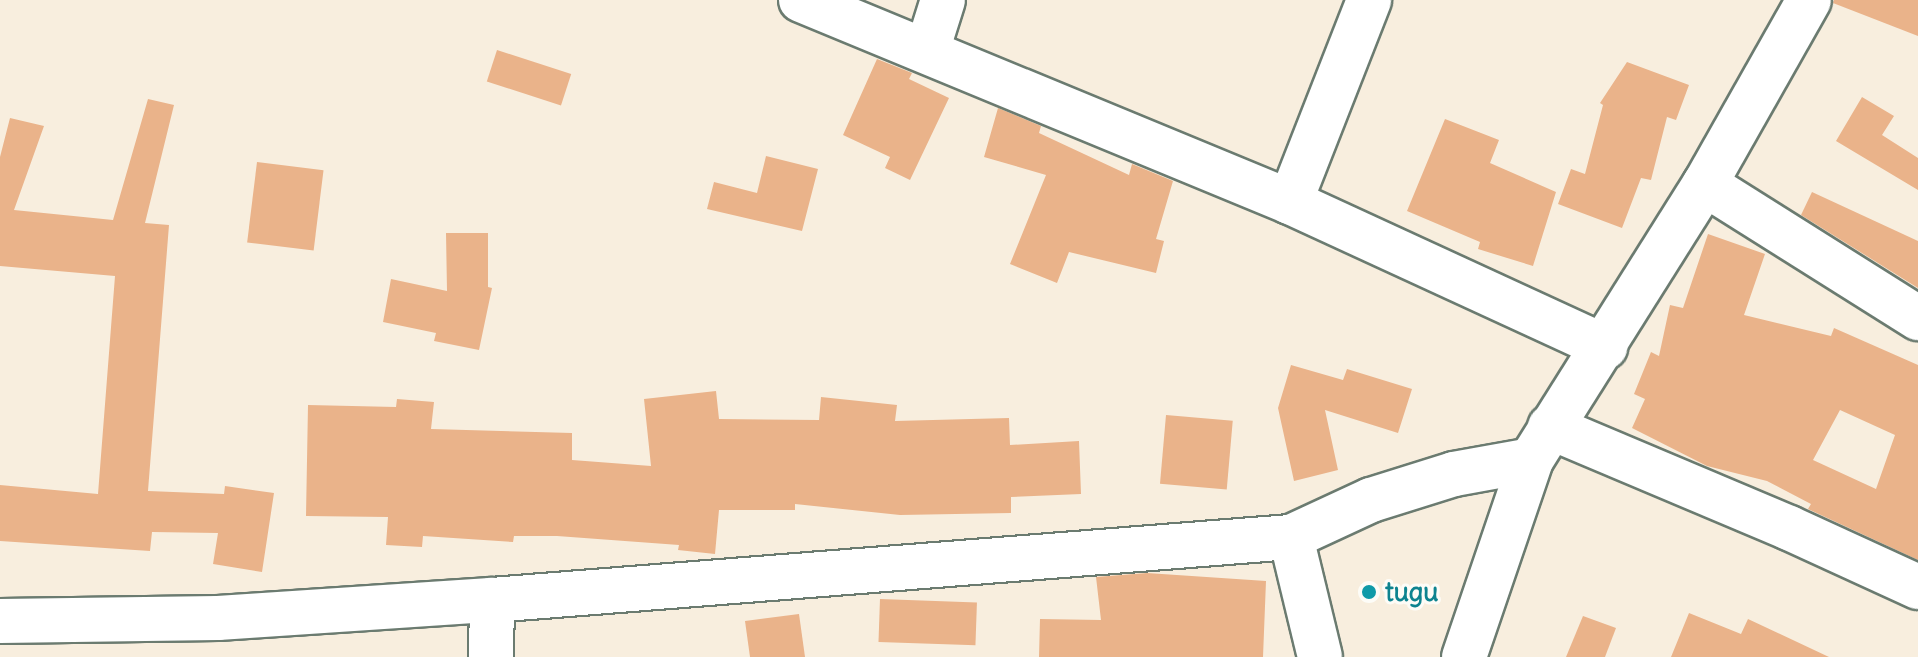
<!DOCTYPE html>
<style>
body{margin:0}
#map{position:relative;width:1918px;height:657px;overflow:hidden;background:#f8eede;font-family:Delius,sans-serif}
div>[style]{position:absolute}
.building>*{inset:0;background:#eab38a;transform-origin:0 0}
.roads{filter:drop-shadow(2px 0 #6b7b70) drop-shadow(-2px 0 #6b7b70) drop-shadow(0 2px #6b7b70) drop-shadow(0 -2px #6b7b70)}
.minor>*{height:44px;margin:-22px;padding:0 22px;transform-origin:22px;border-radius:22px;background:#fff}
.dots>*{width:22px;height:22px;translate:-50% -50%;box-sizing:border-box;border:4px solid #fdfcf7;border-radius:50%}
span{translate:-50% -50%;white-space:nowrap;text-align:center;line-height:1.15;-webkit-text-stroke:6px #fdfcf7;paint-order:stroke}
.culture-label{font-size:26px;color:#0d838f;font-weight:700}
.left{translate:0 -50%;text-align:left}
</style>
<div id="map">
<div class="building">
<i style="clip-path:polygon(1834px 0,1918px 0,1918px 36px,1833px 3px)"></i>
<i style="left:497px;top:50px;width:78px;height:33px;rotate:18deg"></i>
<i style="clip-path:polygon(877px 59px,912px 73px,909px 79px,949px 98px,910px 180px,885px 168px,890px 157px,843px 135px)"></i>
<i style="clip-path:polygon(1627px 62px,1689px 85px,1676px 120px,1667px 117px,1651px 180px,1641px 178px,1622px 228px,1558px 204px,1571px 169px,1585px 174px,1603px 105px,1600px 103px)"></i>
<i style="clip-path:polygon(1862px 97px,1894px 116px,1882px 135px,1918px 158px,1918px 190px,1836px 141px)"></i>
<i style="clip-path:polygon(148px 99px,174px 105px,145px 223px,169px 225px,148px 491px,224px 494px,225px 486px,274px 493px,262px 572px,213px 564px,218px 533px,152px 532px,150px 551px,0 541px,0 485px,98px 494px,115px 276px,0 266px,0 157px,10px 118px,44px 126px,14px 210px,113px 220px)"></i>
<i style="clip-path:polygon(998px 108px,1041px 126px,1039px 133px,1129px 175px,1132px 164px,1173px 181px,1156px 239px,1164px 241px,1156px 273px,1069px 252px,1057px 283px,1010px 264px,1046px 175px,984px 157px)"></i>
<i style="clip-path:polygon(1445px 119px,1499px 140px,1490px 163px,1556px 192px,1533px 266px,1478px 249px,1480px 242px,1407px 211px)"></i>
<i style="clip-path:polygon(766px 156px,818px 169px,802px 231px,707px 209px,714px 182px,757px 193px)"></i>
<i style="left:257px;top:162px;width:67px;height:81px;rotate:7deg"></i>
<i style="clip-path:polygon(1812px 192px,1918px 241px,1918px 288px,1801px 215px)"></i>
<i style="clip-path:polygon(446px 233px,488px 233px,488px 287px,492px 288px,479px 350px,434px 341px,436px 333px,383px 322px,391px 279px,447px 291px)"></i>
<i style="clip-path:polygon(evenodd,1708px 234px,1765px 254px,1744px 315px,1831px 336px,1834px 328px,1918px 365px,1918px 560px,1808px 509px,1811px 504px,1767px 481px,1707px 466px,1632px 428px,1645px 399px,1634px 394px,1651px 352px,1659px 356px,1670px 305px,1683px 308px,1708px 234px,1840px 410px,1895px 435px,1876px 489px,1813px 460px,1840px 410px)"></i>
<i style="clip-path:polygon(1291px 365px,1343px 380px,1347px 369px,1412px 389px,1398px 433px,1325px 410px,1338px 470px,1294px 481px,1278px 408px)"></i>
<i style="clip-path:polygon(716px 391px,719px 419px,819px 420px,821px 397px,897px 405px,895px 421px,1009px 418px,1010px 445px,1079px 441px,1081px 494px,1011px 497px,1011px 513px,900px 515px,795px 504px,795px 510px,719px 510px,715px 554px,678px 550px,679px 545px,557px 536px,514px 536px,513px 542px,423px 536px,422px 547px,386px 545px,388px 517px,306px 516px,308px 405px,396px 407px,397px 399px,434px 402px,431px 429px,572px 433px,572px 460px,651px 466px,644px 399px)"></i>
<i style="left:1166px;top:415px;width:67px;height:69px;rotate:5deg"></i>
<i style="clip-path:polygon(1147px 573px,1266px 581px,1263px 657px,1039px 657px,1040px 619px,1101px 620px,1096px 577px)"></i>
<i style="left:880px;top:599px;width:97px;height:43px;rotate:2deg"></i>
<i style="clip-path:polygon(1689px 613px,1741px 634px,1748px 619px,1829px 657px,1671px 657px)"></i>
<i style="clip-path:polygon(799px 614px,805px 657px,750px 657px,745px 621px)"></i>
<i style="clip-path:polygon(1583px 616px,1616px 628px,1605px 657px,1566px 657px)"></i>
</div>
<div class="roads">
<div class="minor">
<i style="left:801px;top:0;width:529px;rotate:22.44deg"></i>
<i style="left:1290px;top:202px;width:347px;rotate:24.7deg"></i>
<i style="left:927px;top:51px;width:53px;rotate:-72.6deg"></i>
<i style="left:1705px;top:184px;width:252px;rotate:32.2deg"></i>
<i style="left:1290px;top:202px;width:217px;rotate:-68.6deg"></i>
<i style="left:1550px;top:427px;width:259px;rotate:22.9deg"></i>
<i style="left:1789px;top:528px;width:142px;rotate:24.6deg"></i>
<i style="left:1291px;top:537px;width:123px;rotate:76.4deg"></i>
<i style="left:492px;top:600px;width:801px;rotate:-4.51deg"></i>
<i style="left:1291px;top:537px;width:88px;rotate:-24.8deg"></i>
<i style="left:1371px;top:500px;width:87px;rotate:-17.4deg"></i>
<i style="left:1454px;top:474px;width:78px;rotate:-10.3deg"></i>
<i style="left:0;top:621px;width:218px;rotate:-0.8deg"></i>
<i style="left:218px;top:618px;width:275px;rotate:-3.8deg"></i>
<i style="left:492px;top:600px;width:57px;rotate:91deg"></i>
<i style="left:1464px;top:657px;width:208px;rotate:-71.2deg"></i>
<i style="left:1531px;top:460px;width:326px;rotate:-57.8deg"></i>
<i style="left:1705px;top:184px;width:211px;rotate:-60.5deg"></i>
</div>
</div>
<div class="dots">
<i style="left:1369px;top:592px;background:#0f9aa8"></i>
</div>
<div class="culture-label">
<span class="left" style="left:1385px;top:592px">tugu</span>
</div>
</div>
